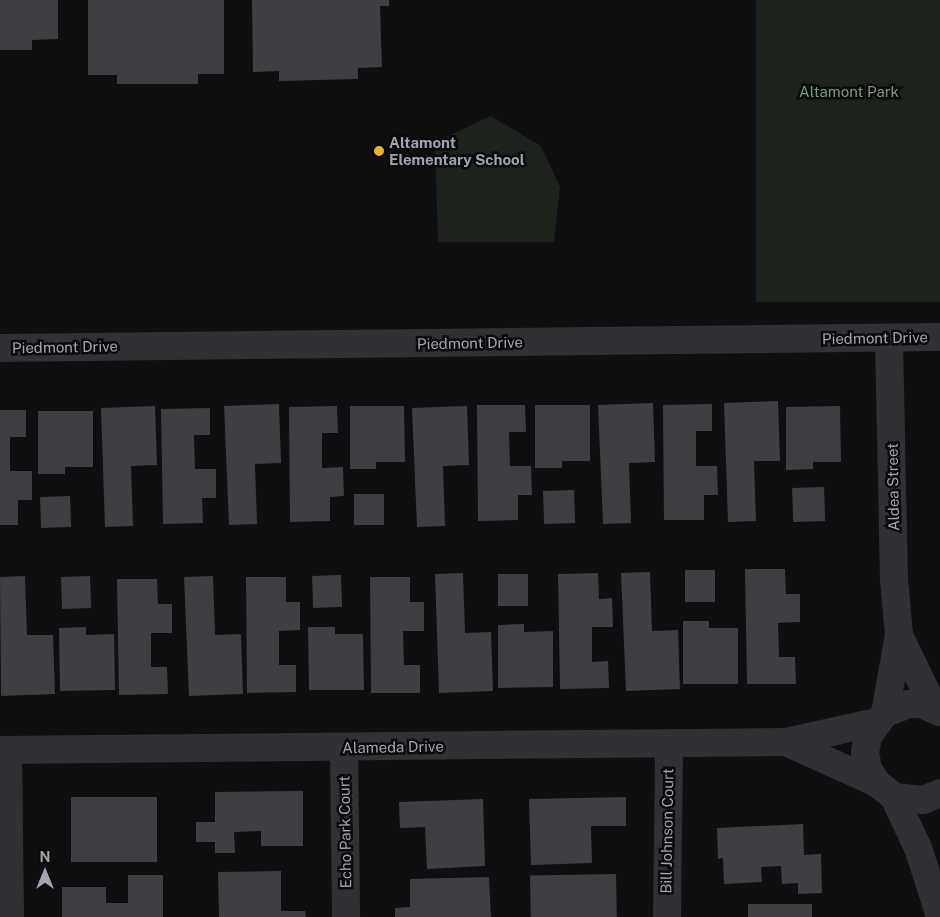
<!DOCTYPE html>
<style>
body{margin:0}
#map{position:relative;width:940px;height:917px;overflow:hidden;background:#0f0f11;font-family:"Public Sans",sans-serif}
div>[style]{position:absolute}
.green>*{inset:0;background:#1c231d;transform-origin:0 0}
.building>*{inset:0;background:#3e3f44;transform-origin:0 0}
.street>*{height:28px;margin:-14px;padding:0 14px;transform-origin:14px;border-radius:14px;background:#313135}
.dots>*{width:14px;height:14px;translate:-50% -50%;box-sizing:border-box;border:2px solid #0a0a0b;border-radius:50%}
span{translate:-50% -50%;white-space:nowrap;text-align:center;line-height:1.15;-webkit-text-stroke:5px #0a0a0b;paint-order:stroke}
.park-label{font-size:15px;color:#789b7c}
.poi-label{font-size:15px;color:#a1a5b1;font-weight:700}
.left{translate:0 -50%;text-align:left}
.street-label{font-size:15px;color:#a1a5b1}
.north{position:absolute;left:20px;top:847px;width:50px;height:50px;-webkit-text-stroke:4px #0a0a0b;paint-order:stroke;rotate:0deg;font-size:14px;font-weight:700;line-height:20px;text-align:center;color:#a1a5b1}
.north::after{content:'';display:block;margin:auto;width:18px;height:22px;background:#a1a5b1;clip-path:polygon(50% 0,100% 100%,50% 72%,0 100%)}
</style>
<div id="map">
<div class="green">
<i style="left:756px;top:0;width:184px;height:302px"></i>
<i style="clip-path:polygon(491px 116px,541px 146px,560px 187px,554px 242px,438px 242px,435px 142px)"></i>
</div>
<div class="building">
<i style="clip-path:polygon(0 0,58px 0,58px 39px,32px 40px,32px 50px,0 50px)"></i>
<i style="clip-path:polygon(88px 0,224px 0,224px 74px,198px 74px,198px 84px,117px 84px,117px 75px,88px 75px)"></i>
<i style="clip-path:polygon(252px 0,389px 0,389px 6px,380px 6px,382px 67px,358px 68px,358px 79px,279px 81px,279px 71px,253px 72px)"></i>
<i style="clip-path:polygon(778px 401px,780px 461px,754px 461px,756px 521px,728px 522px,724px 403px)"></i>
<i style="clip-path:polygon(653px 403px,655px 462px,629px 463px,631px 523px,603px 524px,598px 405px)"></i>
<i style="clip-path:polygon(279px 404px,281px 463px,255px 464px,257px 524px,229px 525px,224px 406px)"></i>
<i style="clip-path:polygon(712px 404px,712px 431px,696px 431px,696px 466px,717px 466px,718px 495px,704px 495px,704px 520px,664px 520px,663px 405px)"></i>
<i style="clip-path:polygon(477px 405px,525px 405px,526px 432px,509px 432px,510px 466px,531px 466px,532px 495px,518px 495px,518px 520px,478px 521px)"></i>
<i style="clip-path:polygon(535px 405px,590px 405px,590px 461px,562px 461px,562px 468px,535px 468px)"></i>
<i style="clip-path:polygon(155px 406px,157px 465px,131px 466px,133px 526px,105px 527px,101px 408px)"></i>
<i style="clip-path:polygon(337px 406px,338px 433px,322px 433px,322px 468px,343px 467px,344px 496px,330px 497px,330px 521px,290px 522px,289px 407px)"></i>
<i style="clip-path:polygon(350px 406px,404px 406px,405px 462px,376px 462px,376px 469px,350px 469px)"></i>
<i style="clip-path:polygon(467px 406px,469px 465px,443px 466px,445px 526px,417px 527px,412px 408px)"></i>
<i style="clip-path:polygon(840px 406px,841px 462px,813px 462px,813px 469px,786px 470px,786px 407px)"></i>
<i style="clip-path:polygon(210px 408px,210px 435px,194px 435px,195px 469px,216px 469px,216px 498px,202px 498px,203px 523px,163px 524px,161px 409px)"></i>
<i style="clip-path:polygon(0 410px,26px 410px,26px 437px,10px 437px,10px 471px,32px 471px,32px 500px,18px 500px,18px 525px,0 525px)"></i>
<i style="clip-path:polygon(38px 411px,93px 411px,93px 467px,65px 467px,65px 474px,38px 474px)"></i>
<i style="left:824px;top:487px;width:34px;height:32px;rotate:88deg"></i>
<i style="left:574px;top:490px;width:33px;height:31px;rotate:88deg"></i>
<i style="left:384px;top:494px;width:31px;height:30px;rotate:90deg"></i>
<i style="left:70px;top:496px;width:31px;height:30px;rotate:88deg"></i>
<i style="clip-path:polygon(745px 569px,785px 569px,786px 594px,800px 594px,800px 622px,778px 623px,779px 657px,795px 657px,796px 684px,747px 684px)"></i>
<i style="left:685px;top:570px;width:30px;height:32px"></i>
<i style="clip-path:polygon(650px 572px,652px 631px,678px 630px,680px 689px,626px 691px,621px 573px)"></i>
<i style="clip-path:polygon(463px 573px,465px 633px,491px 632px,493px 691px,439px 693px,435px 574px)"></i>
<i style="clip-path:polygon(598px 573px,599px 599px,612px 598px,613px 627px,592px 627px,592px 662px,608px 661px,609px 688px,560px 689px,558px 574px)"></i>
<i style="left:498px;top:574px;width:30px;height:32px"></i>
<i style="left:341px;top:575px;width:32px;height:29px;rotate:88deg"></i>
<i style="clip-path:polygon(25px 576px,27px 635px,53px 635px,55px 694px,1px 696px,0 577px)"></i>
<i style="left:90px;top:576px;width:32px;height:29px;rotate:88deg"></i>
<i style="clip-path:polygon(213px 576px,215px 635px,241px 634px,243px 694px,189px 696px,184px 577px)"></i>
<i style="clip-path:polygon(246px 577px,286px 577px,286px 602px,300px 602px,300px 630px,279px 631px,279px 665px,296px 665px,296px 692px,247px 693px)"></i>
<i style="clip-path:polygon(370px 577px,410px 577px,410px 602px,424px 602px,424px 631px,403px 631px,404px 665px,420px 665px,420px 693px,371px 693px)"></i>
<i style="clip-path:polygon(117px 579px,157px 579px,158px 604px,172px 604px,172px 633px,151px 633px,151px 667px,167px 667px,168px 694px,119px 695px)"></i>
<i style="clip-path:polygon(683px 621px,709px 621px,709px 628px,738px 628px,738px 684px,683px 684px)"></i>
<i style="clip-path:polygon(524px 624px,524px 632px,553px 631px,553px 687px,498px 688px,498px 625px)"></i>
<i style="clip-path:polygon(86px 627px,86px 635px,114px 634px,115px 690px,60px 691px,59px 628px)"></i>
<i style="clip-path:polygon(308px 627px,335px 627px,335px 634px,363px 634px,364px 690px,309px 690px)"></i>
<i style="clip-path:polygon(303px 791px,303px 846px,261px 846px,261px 831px,234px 832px,235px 853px,215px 853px,215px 842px,196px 842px,196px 822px,215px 822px,215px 792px)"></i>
<i style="left:157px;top:797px;width:65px;height:86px;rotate:90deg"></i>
<i style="clip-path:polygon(626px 797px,626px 826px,591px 826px,592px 863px,531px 865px,529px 799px)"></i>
<i style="clip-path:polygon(483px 799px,485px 866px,427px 869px,425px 827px,400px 828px,399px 802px)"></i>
<i style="clip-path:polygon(803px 824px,804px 855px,821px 854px,822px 893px,798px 894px,798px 883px,782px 884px,781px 866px,761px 867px,762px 882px,724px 884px,723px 858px,718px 859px,717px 828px)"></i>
<i style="clip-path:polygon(281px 871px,281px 911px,305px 911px,306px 917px,219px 917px,218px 872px)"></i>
<i style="left:616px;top:874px;width:43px;height:86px;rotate:89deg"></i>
<i style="clip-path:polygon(128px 875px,163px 875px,163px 917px,62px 917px,62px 887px,106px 887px,106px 903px,128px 903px)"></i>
<i style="clip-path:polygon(489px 877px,491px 917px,395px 917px,395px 908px,410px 907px,410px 879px)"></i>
<i style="left:812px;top:904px;width:13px;height:64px;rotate:90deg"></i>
</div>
<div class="street">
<i style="left:0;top:348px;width:940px;rotate:-0.67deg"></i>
<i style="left:899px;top:635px;width:81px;rotate:64.4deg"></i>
<i style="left:940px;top:712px;width:21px;rotate:-157deg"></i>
<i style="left:921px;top:704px;width:12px;rotate:180deg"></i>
<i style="left:909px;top:704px;width:26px;rotate:159deg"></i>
<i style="left:885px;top:713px;width:29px;rotate:126deg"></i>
<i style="left:868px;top:736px;width:17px;rotate:100deg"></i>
<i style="left:865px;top:753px;width:16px;rotate:79deg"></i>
<i style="left:868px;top:769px;width:17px;rotate:57deg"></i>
<i style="left:877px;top:783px;width:22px;rotate:39deg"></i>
<i style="left:894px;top:797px;width:29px;rotate:6deg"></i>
<i style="left:923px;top:800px;width:18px;rotate:-22deg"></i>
<i style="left:885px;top:713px;width:79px;rotate:-79.8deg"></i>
<i style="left:899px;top:635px;width:56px;rotate:-95.1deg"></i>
<i style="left:894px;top:579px;width:241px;rotate:-91.2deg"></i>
<i style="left:786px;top:742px;width:100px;rotate:24.3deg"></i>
<i style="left:344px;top:748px;width:169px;rotate:89.3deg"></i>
<i style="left:0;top:750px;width:786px;rotate:-0.58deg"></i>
<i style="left:786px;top:742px;width:92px;rotate:-12.5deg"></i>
<i style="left:8px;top:750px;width:167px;rotate:89.3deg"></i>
<i style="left:894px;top:797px;width:56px;rotate:64.8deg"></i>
<i style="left:918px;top:848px;width:71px;rotate:72.1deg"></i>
<i style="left:667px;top:917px;width:173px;rotate:-89.3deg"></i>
</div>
<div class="dots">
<i style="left:379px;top:151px;background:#e8b330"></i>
</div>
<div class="park-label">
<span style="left:849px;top:92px">Altamont Park</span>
</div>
<div class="poi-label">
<span class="left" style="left:389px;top:151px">Altamont<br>Elementary School</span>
</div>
<div class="street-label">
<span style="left:875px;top:338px;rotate:-1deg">Piedmont Drive</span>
<span style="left:470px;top:343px;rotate:-1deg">Piedmont Drive</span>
<span style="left:65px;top:347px;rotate:-1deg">Piedmont Drive</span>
<span style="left:893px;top:487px;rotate:-91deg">Aldea Street</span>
<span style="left:393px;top:747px;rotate:-1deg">Alameda Drive</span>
<span style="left:667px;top:831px;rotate:-89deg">Bill Johnson Court</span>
<span style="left:345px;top:832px;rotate:-91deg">Echo Park Court</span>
</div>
<div class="north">N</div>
</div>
